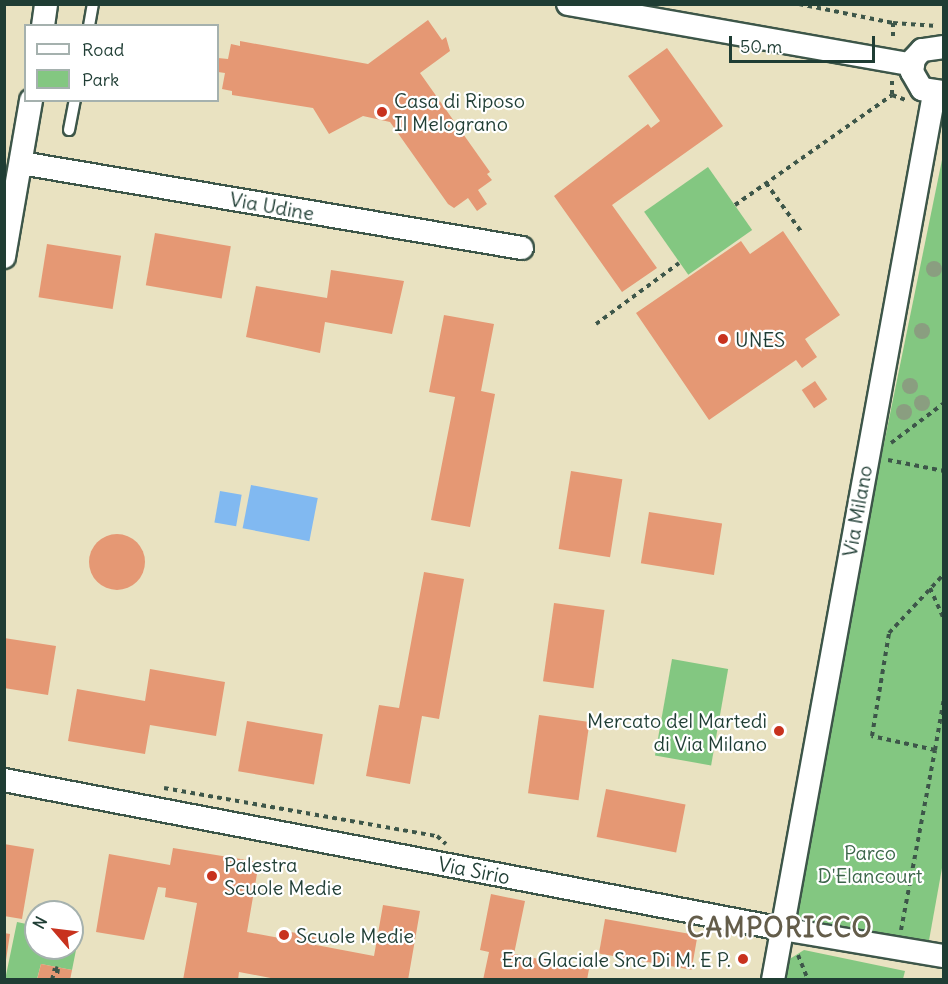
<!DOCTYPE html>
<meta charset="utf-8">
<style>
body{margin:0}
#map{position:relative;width:948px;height:984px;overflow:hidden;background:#e9e2c1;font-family:Delius,sans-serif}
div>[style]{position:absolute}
.green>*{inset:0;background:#83c781;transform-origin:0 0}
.water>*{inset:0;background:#81b9f1;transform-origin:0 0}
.building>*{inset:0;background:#e59874;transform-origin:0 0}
.round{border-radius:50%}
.path>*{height:4px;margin-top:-2px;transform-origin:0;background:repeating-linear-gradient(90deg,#3d5649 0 4.5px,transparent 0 9px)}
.roads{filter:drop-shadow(2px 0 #3d5649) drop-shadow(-2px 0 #3d5649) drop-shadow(0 2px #3d5649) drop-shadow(0 -2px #3d5649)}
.service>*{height:10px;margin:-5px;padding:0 5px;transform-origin:5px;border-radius:5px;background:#fff}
.minor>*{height:22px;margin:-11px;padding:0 11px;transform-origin:11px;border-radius:11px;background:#fff}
.trees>*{width:16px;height:16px;margin:-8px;border-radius:50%;background:#8a9e80}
.dots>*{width:16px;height:16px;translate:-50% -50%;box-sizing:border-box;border:3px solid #fff;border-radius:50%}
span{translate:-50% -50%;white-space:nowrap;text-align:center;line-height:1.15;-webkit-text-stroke:4.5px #fff;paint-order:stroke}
.poi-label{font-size:20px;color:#1f3d34}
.left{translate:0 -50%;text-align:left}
.right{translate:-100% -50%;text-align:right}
.street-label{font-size:20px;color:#1f3d34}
.park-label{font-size:20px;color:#3d664b}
.district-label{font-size:26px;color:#645d4a;font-weight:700;letter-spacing:1.5px}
.frame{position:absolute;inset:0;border:6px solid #1f3d34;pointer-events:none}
.legend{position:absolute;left:24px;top:24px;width:195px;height:78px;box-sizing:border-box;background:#fff;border:2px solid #a5b1ae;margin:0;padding:8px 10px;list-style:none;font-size:18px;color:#1f3d34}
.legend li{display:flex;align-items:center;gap:12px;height:30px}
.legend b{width:30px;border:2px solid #a5b1ae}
.north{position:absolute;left:24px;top:900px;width:60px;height:60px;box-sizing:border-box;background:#fff;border:2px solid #a5b1ae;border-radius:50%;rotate:298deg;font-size:16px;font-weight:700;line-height:24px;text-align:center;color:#1f3d34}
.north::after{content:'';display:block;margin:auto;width:21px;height:27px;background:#c8321e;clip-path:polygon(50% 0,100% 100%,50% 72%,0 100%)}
.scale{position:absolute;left:729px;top:36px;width:146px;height:27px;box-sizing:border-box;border:3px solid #1f3d34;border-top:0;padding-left:8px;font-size:18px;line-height:21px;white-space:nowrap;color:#1f3d34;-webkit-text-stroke:4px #fff;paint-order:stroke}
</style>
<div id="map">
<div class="green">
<i style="clip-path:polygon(943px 155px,944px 857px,928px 946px,786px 923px)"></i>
<i style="left:708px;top:167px;width:77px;height:78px;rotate:55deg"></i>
<i style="left:672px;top:659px;width:57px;height:98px;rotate:10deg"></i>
<i style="clip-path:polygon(17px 922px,36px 926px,36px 948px,72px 948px,72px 933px,79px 935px,72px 970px,41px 964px,37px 979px,5px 980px)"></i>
<i style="clip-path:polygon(804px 950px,905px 971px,903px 979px,785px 979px,788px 960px)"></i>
</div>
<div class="water">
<i style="left:251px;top:485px;width:68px;height:44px;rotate:11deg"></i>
<i style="left:220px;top:491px;width:22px;height:32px;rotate:10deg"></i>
</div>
<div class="building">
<i style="clip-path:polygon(428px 20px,442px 40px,446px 37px,450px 51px,420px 73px,490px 172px,487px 174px,492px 180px,478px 190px,487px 204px,477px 211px,468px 198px,454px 208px,448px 204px,390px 122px,363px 116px,329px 134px,313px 108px,232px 95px,232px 91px,222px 89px,225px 73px,218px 72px,218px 58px,228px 59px,231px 44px,240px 46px,240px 41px,368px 64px)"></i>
<i style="clip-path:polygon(667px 48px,723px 126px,612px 205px,657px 268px,622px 292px,554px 196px,648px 124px,651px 128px,660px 121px,628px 76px)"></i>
<i style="clip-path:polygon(783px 231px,840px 315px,805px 339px,817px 357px,802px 368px,796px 360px,709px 420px,636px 313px,741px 241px,750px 254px)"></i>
<i style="left:155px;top:233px;width:77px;height:53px;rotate:10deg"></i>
<i style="left:47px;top:244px;width:75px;height:54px;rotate:9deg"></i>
<i style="clip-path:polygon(331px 270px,404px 281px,392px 334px,325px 322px,320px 353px,246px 337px,256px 286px,327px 298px)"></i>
<i style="clip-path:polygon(444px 315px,494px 324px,481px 391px,495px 394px,470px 527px,431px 520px,455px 397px,429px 392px)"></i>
<i style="left:815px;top:381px;width:22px;height:16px;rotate:56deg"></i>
<i style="left:571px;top:471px;width:52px;height:79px;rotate:9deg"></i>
<i style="left:649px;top:512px;width:74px;height:52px;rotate:9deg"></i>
<i class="round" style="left:89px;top:534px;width:56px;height:56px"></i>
<i style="clip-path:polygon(424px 572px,464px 579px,439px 719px,422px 716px,410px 784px,366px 776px,379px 705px,399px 708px)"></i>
<i style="left:554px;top:603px;width:51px;height:79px;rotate:8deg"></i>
<i style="clip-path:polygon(4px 638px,56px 646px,48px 695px,4px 688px)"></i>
<i style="clip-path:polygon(150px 669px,225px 682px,216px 736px,150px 725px,145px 754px,68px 741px,77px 689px,145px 701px)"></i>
<i style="left:539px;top:715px;width:51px;height:79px;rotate:8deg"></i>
<i style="left:247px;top:721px;width:77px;height:51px;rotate:10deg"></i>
<i style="left:606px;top:789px;width:81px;height:49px;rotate:11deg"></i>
<i style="clip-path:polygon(4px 844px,34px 849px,22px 919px,4px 916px)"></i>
<i style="clip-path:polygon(173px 848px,259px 862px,247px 932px,285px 939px,286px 931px,301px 934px,317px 937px,316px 945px,374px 956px,383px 905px,420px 911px,408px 980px,281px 980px,239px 972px,238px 980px,183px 980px,197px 903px,165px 897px,166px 888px,158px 887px,144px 940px,96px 932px,109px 854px,170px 865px)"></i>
<i style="clip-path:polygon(491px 894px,525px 901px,514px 954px,589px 969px,587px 980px,483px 980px,489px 952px,480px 950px)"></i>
<i style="left:605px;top:919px;width:94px;height:35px;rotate:10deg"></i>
<i style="clip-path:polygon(4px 933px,10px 934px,6px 960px,4px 960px)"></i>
<i style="clip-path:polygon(41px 964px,72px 970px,70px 980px,37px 980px)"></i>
</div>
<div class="path">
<i style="left:799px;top:4px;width:96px;rotate:11.4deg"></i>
<i style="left:893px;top:23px;width:17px;rotate:90deg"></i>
<i style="left:893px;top:23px;width:44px;rotate:3.9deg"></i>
<i style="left:892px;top:81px;width:14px;rotate:90deg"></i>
<i style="left:892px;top:95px;width:15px;rotate:20deg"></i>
<i style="left:766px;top:183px;width:62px;rotate:54.2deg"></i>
<i style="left:735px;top:205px;width:192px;rotate:-35deg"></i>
<i style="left:596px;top:324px;width:103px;rotate:-36.3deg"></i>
<i style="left:891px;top:443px;width:66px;rotate:-37deg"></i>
<i style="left:888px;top:460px;width:57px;rotate:11.1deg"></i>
<i style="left:930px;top:588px;width:35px;rotate:66deg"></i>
<i style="left:935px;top:750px;width:53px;rotate:-80.2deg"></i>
<i style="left:164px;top:788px;width:277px;rotate:10deg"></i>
<i style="left:437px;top:836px;width:12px;rotate:42deg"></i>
<i style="left:901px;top:930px;width:183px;rotate:-79.3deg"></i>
<i style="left:935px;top:750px;width:65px;rotate:-167.5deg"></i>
<i style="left:872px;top:736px;width:104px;rotate:-80.6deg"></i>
<i style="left:889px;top:633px;width:81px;rotate:-47deg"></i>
<i style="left:798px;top:955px;width:27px;rotate:68deg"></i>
<i style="left:52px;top:980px;width:12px;rotate:-76deg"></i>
<i style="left:55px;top:968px;width:3px;rotate:18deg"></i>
<i style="left:58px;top:969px;width:11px;rotate:100deg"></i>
</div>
<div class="roads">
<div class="service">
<i style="left:89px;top:26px;width:22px;rotate:-80deg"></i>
<i style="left:69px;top:130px;width:31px;rotate:-79deg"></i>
</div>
<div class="minor">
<i style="left:568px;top:4px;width:350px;rotate:10deg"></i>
<i style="left:43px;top:26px;width:22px;rotate:-82deg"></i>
<i style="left:944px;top:47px;width:22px;rotate:172deg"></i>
<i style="left:922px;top:50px;width:12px;rotate:132deg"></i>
<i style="left:914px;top:59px;width:13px;rotate:99deg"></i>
<i style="left:912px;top:72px;width:20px;rotate:60deg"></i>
<i style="left:922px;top:89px;width:22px;rotate:8deg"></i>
<i style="left:21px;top:163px;width:508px;rotate:9.63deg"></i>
<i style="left:4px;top:257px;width:159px;rotate:-80.2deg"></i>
<i style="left:4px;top:780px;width:792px;rotate:10.84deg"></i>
<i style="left:782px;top:929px;width:164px;rotate:9.5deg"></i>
<i style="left:773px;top:980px;width:901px;rotate:-79.7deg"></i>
</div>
</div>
<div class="trees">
<i style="left:934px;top:269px"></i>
<i style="left:922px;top:331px"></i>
<i style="left:910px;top:386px"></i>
<i style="left:922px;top:403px"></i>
<i style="left:904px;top:412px"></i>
</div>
<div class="dots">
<i style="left:382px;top:112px;background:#c8321e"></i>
<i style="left:723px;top:339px;background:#c8321e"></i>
<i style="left:779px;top:731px;background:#c8321e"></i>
<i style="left:212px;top:876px;background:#c8321e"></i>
<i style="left:284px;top:935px;background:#c8321e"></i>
<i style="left:743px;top:959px;background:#c8321e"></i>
</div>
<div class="poi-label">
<span class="left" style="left:394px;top:112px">Casa di Riposo<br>Il Melograno</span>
<span class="left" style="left:735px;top:339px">UNES</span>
<span class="right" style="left:767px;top:732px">Mercato del Martedì<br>di Via Milano</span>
<span class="left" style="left:224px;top:876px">Palestra<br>Scuole Medie</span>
<span class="left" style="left:296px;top:935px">Scuole Medie</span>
<span class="right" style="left:731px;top:959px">Era Glaciale Snc Di M. E P.</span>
</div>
<div class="street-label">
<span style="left:272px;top:206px;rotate:10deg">Via Udine</span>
<span style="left:857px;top:511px;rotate:-80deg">Via Milano</span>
<span style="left:474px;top:870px;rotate:11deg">Via Sirio</span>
</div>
<div class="park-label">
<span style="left:870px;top:864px">Parco<br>D'Elancourt</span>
</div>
<div class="district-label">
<span style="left:780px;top:928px">CAMPORICCO</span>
</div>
<div class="frame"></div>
<ul class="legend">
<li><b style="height:8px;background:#fff"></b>Road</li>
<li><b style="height:16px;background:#83c781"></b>Park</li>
</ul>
<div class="north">N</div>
<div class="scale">50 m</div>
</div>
